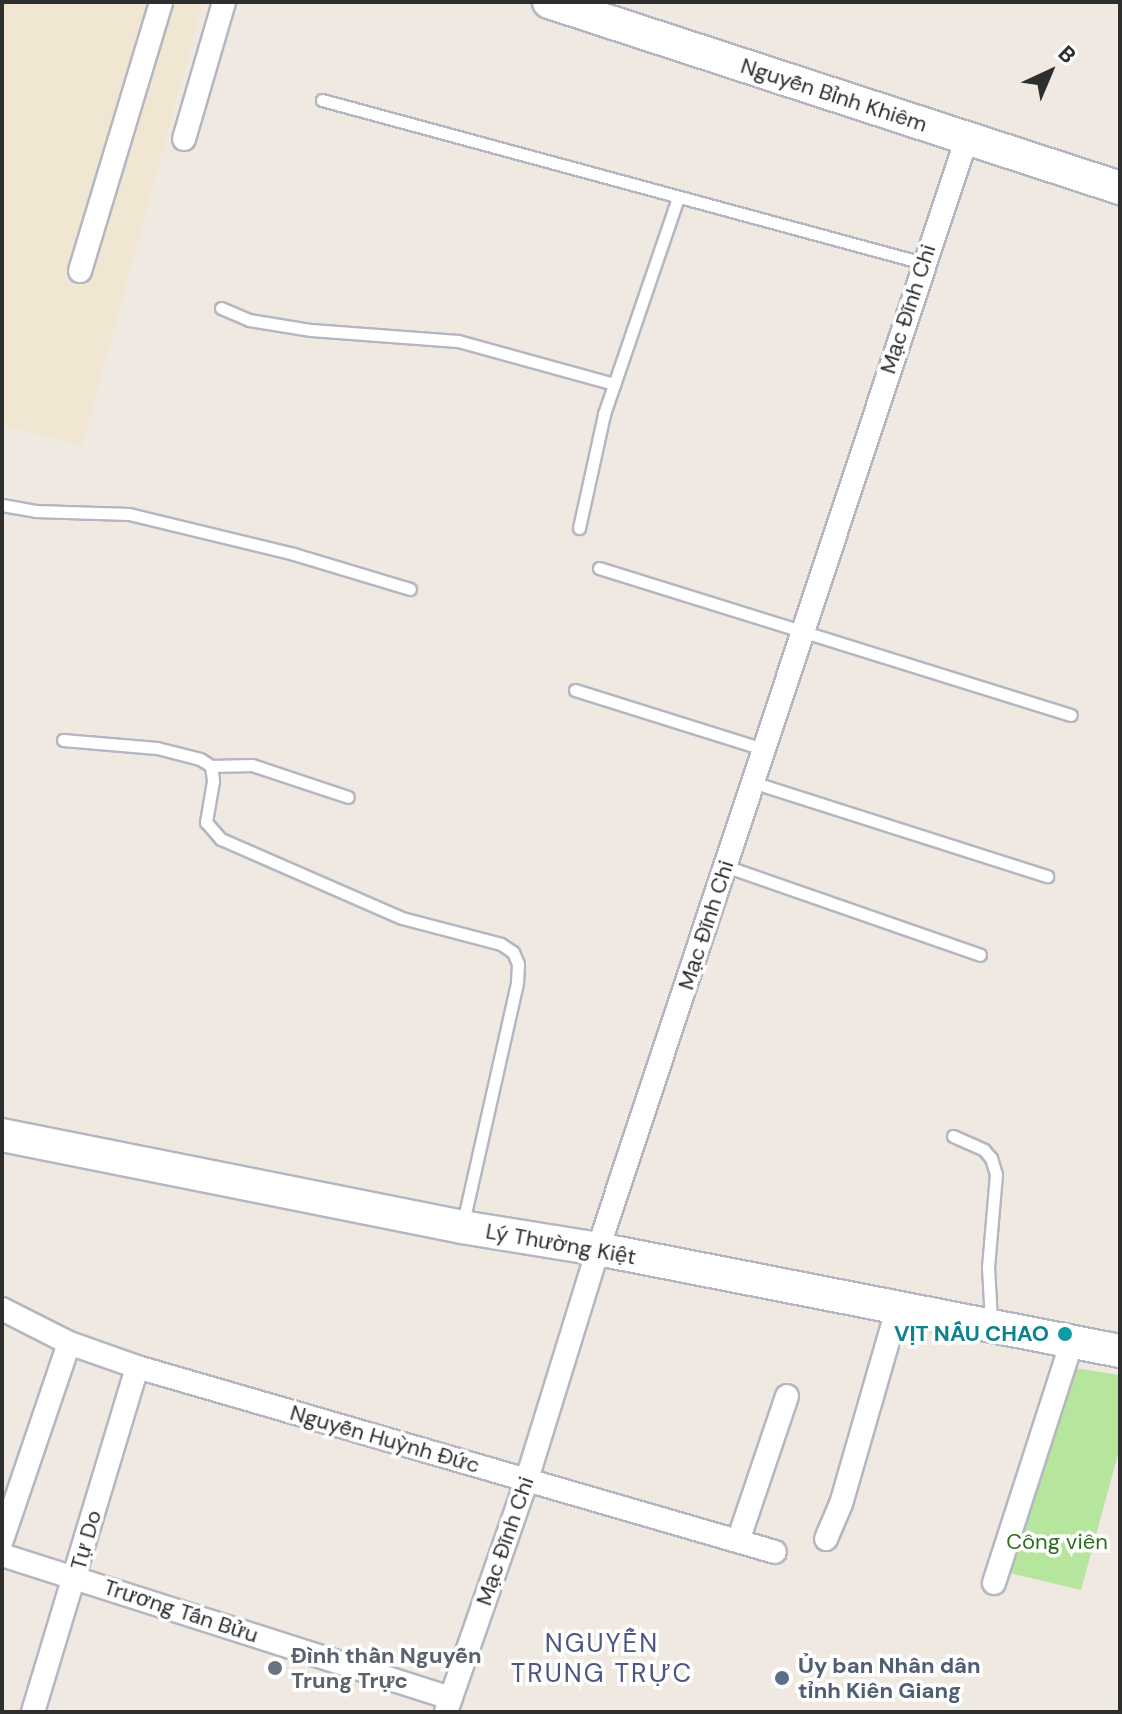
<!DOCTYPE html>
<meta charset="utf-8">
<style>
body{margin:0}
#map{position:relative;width:1122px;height:1714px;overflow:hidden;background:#efe9e1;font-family:"DM Sans",sans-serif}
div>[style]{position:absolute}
.education>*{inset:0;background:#f0e6d1}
.green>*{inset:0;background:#b6e59e}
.roads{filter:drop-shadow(2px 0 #b4b7c1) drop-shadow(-2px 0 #b4b7c1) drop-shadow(0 2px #b4b7c1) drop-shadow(0 -2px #b4b7c1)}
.lane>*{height:11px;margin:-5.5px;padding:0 5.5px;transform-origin:5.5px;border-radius:5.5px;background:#fff}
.street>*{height:22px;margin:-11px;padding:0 11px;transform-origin:11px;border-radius:11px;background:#fff}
.secondary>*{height:32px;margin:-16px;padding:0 16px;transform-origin:16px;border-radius:16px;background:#fff}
.dots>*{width:22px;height:22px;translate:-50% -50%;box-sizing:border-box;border:4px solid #fff;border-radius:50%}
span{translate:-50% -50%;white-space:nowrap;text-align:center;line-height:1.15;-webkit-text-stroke:7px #fff;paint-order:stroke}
.street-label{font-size:22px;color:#2e2e2e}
.culture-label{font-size:22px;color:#0d838f;font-weight:700}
.right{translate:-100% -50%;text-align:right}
.park-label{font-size:22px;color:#2c6e1b}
.worship-label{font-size:22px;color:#5b616d;font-weight:700}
.left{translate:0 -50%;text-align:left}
.service-label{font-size:22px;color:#4e5e75;font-weight:700}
.quarter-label{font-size:26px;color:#4d5680;letter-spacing:2px}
.frame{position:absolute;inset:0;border:4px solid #2e2e2e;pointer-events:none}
.north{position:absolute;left:1010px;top:32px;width:80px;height:80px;-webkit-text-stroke:6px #fff;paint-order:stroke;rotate:44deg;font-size:22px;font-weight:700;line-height:32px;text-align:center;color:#2e2e2e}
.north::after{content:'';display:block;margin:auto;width:28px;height:36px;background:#2e2e2e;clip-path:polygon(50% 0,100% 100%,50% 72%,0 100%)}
</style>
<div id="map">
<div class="education">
<i style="clip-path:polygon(2px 2px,203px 2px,82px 445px,2px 425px)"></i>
</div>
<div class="green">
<i style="clip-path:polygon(1074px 1368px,1120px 1375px,1120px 1447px,1081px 1590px,1010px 1573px)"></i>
</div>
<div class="roads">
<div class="lane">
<i style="left:322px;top:100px;width:623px;rotate:15.17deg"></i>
<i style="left:221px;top:308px;width:30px;rotate:23deg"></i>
<i style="left:249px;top:320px;width:63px;rotate:9.2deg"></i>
<i style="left:311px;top:330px;width:147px;rotate:4.3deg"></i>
<i style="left:458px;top:341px;width:162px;rotate:15.4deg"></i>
<i style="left:2px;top:505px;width:34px;rotate:10deg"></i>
<i style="left:35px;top:511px;width:94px;rotate:1.8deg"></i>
<i style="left:129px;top:514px;width:170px;rotate:13.6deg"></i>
<i style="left:294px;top:554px;width:121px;rotate:16.8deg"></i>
<i style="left:579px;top:528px;width:117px;rotate:-77.6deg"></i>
<i style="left:604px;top:414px;width:228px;rotate:-71.1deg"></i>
<i style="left:599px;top:568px;width:494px;rotate:17.3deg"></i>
<i style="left:575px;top:690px;width:197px;rotate:17.4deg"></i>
<i style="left:63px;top:740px;width:94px;rotate:4.9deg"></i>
<i style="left:157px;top:748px;width:44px;rotate:14.3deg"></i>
<i style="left:200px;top:759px;width:13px;rotate:32deg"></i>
<i style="left:211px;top:766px;width:15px;rotate:82deg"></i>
<i style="left:213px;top:781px;width:42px;rotate:99.7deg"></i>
<i style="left:206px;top:822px;width:23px;rotate:49deg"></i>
<i style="left:221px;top:839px;width:197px;rotate:23.6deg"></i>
<i style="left:402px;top:918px;width:102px;rotate:14.7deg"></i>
<i style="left:501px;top:944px;width:14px;rotate:34deg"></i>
<i style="left:513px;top:952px;width:13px;rotate:67deg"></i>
<i style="left:518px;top:964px;width:19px;rotate:93deg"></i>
<i style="left:517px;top:983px;width:246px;rotate:102.7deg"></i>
<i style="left:211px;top:766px;width:41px;rotate:-1.4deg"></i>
<i style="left:252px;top:765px;width:101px;rotate:18.4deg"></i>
<i style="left:752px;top:782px;width:310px;rotate:17.7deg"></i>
<i style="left:725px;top:866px;width:270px;rotate:19.2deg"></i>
<i style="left:953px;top:1136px;width:34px;rotate:24deg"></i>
<i style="left:984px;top:1150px;width:11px;rotate:49deg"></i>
<i style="left:991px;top:1158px;width:17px;rotate:73deg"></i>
<i style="left:996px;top:1174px;width:93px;rotate:94.9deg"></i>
<i style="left:988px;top:1267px;width:54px;rotate:86.8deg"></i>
</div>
<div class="street">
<i style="left:184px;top:139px;width:143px;rotate:-73.7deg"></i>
<i style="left:80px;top:271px;width:281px;rotate:-73.2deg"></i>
<i style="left:2px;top:1309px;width:75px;rotate:26.9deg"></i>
<i style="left:69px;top:1343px;width:72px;rotate:19.4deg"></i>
<i style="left:137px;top:1367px;width:664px;rotate:16.17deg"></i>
<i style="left:826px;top:1539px;width:38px;rotate:-67deg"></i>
<i style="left:841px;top:1504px;width:205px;rotate:-73.9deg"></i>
<i style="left:2px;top:1540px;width:208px;rotate:-71.2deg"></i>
<i style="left:738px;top:1541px;width:153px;rotate:-71.3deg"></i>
<i style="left:2px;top:1555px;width:471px;rotate:17.7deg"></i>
<i style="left:994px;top:1583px;width:254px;rotate:-72.1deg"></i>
<i style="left:33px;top:1712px;width:360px;rotate:-73.2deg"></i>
<i style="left:446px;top:1712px;width:247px;rotate:-70.8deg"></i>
<i style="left:527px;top:1479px;width:241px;rotate:-72.8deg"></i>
<i style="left:598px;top:1249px;width:1171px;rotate:-71.63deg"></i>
</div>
<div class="secondary">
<i style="left:549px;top:2px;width:601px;rotate:18.04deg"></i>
<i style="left:2px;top:1135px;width:469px;rotate:11.3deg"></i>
<i style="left:462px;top:1227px;width:138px;rotate:9.2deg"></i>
<i style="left:598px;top:1249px;width:532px;rotate:11.06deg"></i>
</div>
</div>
<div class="dots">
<i style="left:1065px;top:1334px;background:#0f9aa8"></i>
<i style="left:275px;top:1668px;background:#6b7280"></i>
<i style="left:782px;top:1678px;background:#5c6f8a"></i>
</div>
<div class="street-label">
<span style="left:834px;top:95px;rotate:18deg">Nguyễn Bỉnh Khiêm</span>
<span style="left:908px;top:309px;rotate:-72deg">Mạc Đĩnh Chi</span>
<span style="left:706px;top:925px;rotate:-72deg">Mạc Đĩnh Chi</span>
<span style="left:561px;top:1244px;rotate:10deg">Lý Thường Kiệt</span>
<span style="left:385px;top:1439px;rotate:16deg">Nguyễn Huỳnh Đức</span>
<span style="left:86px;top:1540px;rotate:-74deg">Tự Do</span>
<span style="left:505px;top:1541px;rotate:-71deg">Mạc Đĩnh Chi</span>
<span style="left:181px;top:1611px;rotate:18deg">Trương Tấn Bửu</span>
</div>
<div class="culture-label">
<span class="right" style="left:1049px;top:1334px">VỊT NẤU CHAO</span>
</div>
<div class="park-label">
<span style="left:1057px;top:1542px">Công viên</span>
</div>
<div class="worship-label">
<span class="left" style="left:291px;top:1668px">Đình thần Nguyễn<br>Trung Trực</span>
</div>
<div class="service-label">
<span class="left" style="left:798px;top:1678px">Ủy ban Nhân dân<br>tỉnh Kiên Giang</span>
</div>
<div class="quarter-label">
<span style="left:602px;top:1659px">NGUYỄN<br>TRUNG TRỰC</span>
</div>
<div class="frame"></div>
<div class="north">B</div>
</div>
